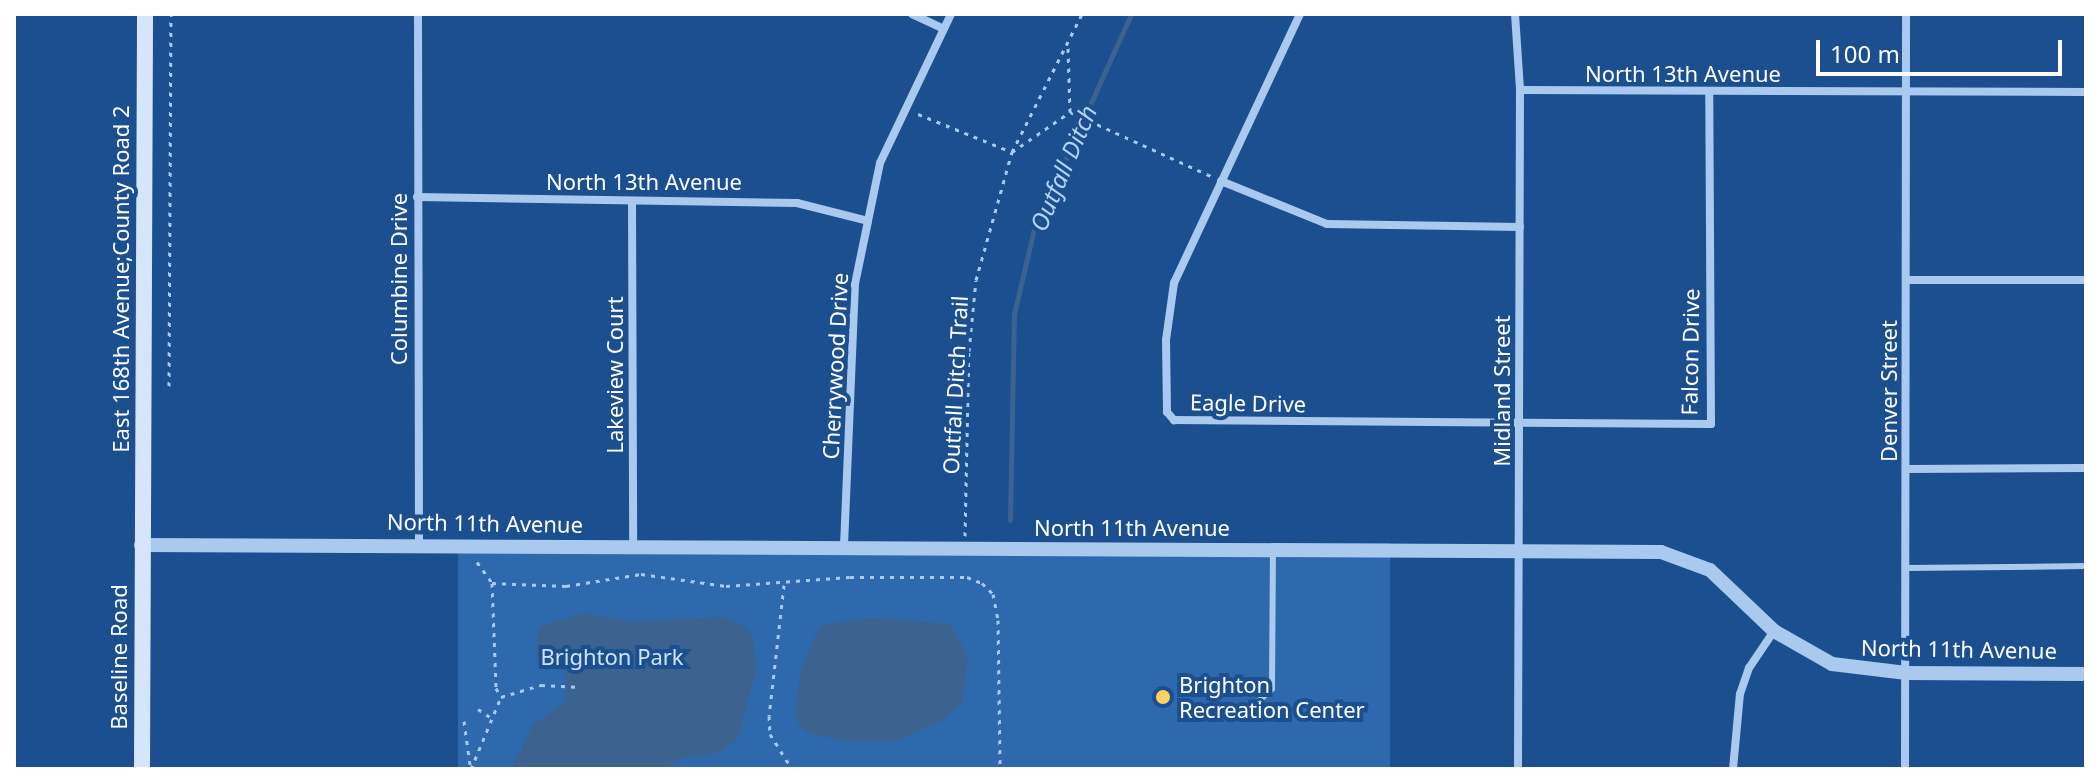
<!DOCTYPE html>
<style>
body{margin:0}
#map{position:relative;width:2100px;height:783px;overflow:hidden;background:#1b4f8f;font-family:"Noto Sans",sans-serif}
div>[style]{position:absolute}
.green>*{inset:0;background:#2e69ad;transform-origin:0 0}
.water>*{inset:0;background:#3c6290}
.stream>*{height:5px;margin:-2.5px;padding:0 2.5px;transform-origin:2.5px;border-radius:2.5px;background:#3c6290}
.path>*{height:3px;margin-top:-1.5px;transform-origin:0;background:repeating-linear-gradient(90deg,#a9c9ee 0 4px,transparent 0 10px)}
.service>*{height:6px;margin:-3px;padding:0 3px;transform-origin:3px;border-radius:3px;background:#a9c9ee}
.minor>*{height:8px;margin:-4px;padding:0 4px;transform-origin:4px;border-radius:4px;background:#a9c9ee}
.tertiary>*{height:14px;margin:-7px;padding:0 7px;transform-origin:7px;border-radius:7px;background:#a9c9ee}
.secondary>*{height:16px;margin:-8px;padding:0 8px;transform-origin:8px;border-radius:8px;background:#d6e6fa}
.dots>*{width:22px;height:22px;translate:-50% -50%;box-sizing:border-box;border:4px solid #1b4f8f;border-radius:50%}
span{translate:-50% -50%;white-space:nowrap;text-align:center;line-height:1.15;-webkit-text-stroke:8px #1b4f8f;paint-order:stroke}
.street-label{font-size:22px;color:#fff}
.park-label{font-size:22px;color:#cfe3fa}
.poi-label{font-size:22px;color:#fff}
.left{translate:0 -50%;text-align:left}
.water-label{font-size:24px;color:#b5d3f5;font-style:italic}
.frame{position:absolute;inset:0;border:16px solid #fff;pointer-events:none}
.scale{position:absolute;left:1816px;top:40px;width:246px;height:36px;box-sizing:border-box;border:4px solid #fff;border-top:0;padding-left:10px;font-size:24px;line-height:28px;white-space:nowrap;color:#fff;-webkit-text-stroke:6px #1b4f8f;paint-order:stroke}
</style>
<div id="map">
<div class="green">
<i style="left:458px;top:543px;width:932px;height:226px"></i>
</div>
<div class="water">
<i style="clip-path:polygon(584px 613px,629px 622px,722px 617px,743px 625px,753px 636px,756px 671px,738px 738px,721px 752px,676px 760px,667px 769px,512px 769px,533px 724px,565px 702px,567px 691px,564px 671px,536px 658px,538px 627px)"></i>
<i style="clip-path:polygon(872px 618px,950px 624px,968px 657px,962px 702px,940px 722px,895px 741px,847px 741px,808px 733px,797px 722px,796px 708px,801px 668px,820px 625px)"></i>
</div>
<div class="stream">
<i style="left:1010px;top:520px;width:206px;rotate:-88.9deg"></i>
<i style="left:1014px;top:314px;width:87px;rotate:-76.8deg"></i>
<i style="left:1034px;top:229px;width:236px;rotate:-65.7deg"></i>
</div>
<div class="path">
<i style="left:1070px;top:112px;width:155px;rotate:24.4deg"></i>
<i style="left:918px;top:114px;width:101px;rotate:22deg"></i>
<i style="left:1012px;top:152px;width:70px;rotate:-34.6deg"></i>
<i style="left:1070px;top:112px;width:65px;rotate:-91.8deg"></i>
<i style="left:169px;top:386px;width:372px;rotate:-89.7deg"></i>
<i style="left:965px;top:536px;width:185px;rotate:-88.8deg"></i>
<i style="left:969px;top:351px;width:71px;rotate:-84.4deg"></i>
<i style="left:976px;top:280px;width:133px;rotate:-74.3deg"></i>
<i style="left:1012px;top:152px;width:155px;rotate:-63.1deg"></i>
<i style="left:477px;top:562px;width:26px;rotate:54deg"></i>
<i style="left:492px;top:583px;width:74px;rotate:2.3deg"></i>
<i style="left:566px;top:586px;width:76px;rotate:-9.1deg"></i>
<i style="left:641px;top:574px;width:86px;rotate:8deg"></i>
<i style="left:726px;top:586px;width:124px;rotate:-4.2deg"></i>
<i style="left:850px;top:577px;width:117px"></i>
<i style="left:967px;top:577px;width:16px;rotate:22deg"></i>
<i style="left:982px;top:583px;width:16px;rotate:45deg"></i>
<i style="left:993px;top:594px;width:26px;rotate:79deg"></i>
<i style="left:998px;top:620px;width:149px;rotate:89.2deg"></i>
<i style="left:492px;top:583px;width:105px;rotate:87.8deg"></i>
<i style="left:496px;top:688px;width:10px;rotate:61deg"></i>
<i style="left:784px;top:585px;width:132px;rotate:96.5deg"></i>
<i style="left:769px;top:716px;width:18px;rotate:87deg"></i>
<i style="left:770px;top:734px;width:41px;rotate:57.8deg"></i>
<i style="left:478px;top:709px;width:14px;rotate:34deg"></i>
<i style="left:464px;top:721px;width:44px;rotate:82.2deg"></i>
<i style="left:471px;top:769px;width:78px;rotate:-67.4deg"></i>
<i style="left:501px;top:697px;width:42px;rotate:-16.7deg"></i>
<i style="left:541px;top:685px;width:35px;rotate:3deg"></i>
</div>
<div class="service">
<i style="left:1905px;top:568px;width:181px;rotate:-0.6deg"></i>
<i style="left:1246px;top:713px;width:35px;rotate:-43deg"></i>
<i style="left:1272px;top:689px;width:139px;rotate:-89.6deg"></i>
</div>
<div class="minor">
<i style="left:418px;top:14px;width:529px;rotate:89.89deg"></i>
<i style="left:912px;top:14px;width:35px;rotate:25deg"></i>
<i style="left:1300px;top:14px;width:297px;rotate:115.1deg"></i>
<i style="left:1174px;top:283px;width:58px;rotate:98deg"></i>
<i style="left:1166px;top:340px;width:72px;rotate:89.2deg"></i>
<i style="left:1167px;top:412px;width:11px;rotate:49deg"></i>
<i style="left:1174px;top:420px;width:537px;rotate:0.43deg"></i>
<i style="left:1711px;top:424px;width:331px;rotate:-90.3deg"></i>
<i style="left:1515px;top:14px;width:76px;rotate:86.2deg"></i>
<i style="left:1520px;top:90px;width:679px;rotate:90.17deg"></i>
<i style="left:1520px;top:90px;width:566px;rotate:0.2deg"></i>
<i style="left:1221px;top:181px;width:114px;rotate:22.1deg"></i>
<i style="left:1327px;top:224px;width:193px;rotate:0.9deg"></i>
<i style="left:417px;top:197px;width:380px;rotate:0.9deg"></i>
<i style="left:797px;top:203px;width:73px;rotate:14.2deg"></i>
<i style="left:632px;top:203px;width:343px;rotate:89.8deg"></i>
<i style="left:1907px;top:280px;width:179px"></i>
<i style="left:1907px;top:469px;width:179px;rotate:-0.3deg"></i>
<i style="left:844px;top:546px;width:262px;rotate:-87.6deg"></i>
<i style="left:855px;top:284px;width:64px;rotate:-78.3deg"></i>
<i style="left:868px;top:221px;width:59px;rotate:-78.3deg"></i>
<i style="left:880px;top:163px;width:165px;rotate:-64.5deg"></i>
<i style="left:1733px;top:769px;width:75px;rotate:-84.7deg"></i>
<i style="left:1740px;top:694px;width:28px;rotate:-71deg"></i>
<i style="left:1749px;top:668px;width:45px;rotate:-56deg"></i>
<i style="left:1905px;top:769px;width:755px;rotate:-89.92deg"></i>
</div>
<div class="tertiary">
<i style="left:141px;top:545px;width:1520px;rotate:0.26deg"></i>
<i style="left:1661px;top:552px;width:52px;rotate:20.2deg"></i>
<i style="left:1710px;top:570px;width:88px;rotate:43.6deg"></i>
<i style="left:1774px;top:631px;width:67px;rotate:29.6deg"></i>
<i style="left:1832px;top:664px;width:75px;rotate:6.9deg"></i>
<i style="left:1906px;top:673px;width:180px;rotate:0.3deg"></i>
</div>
<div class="secondary">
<i style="left:142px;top:769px;width:755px;rotate:-89.77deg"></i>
</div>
<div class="dots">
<i style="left:1163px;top:697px;background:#ffd166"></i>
</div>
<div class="street-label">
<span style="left:1683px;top:74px">North 13th Avenue</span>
<span style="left:644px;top:182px">North 13th Avenue</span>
<span style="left:121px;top:279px;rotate:-90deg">East 168th Avenue;County Road 2</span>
<span style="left:399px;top:279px;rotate:-90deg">Columbine Drive</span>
<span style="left:1690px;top:352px;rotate:-89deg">Falcon Drive</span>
<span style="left:835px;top:366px;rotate:-87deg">Cherrywood Drive</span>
<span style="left:615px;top:375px;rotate:-90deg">Lakeview Court</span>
<span style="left:955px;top:385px;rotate:-87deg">Outfall Ditch Trail</span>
<span style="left:1502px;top:391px;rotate:-90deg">Midland Street</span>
<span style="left:1889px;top:391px;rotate:-90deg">Denver Street</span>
<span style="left:1248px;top:403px;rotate:1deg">Eagle Drive</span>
<span style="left:485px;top:523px;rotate:1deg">North 11th Avenue</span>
<span style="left:1132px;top:528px">North 11th Avenue</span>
<span style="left:1959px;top:649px;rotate:1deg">North 11th Avenue</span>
<span style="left:119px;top:657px;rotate:-90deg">Baseline Road</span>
</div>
<div class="park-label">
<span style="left:612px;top:657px">Brighton Park</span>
</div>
<div class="poi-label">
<span class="left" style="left:1179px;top:697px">Brighton<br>Recreation Center</span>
</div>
<div class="water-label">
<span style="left:1063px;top:168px;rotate:-67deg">Outfall Ditch</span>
</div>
<div class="frame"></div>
<div class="scale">100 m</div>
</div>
